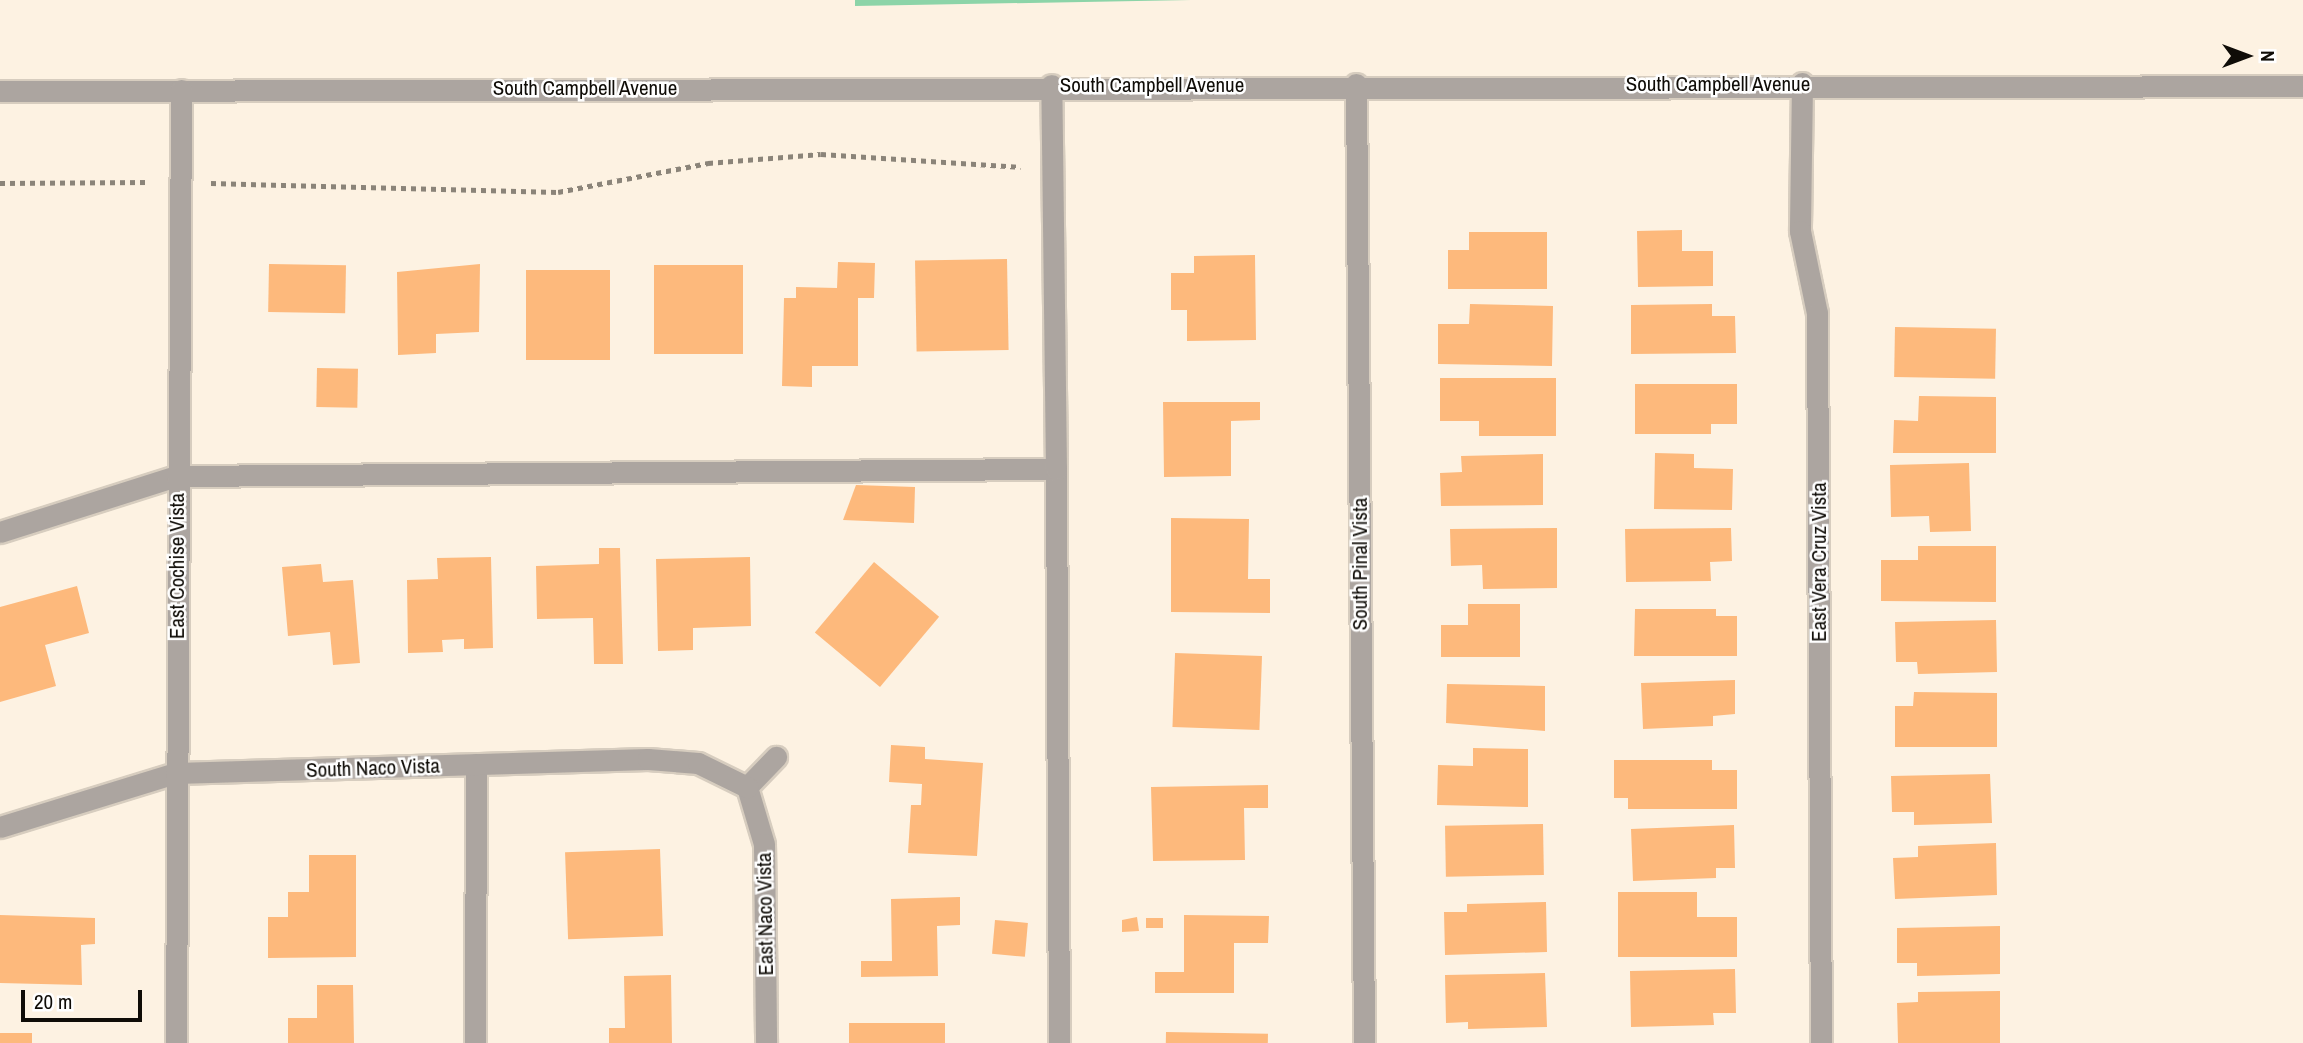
<!DOCTYPE html>
<style>
body{margin:0}
#map{position:relative;width:2303px;height:1043px;overflow:hidden;background:#fdf2e2;font-family:"Archivo Narrow",sans-serif}
div>[style]{position:absolute}
.green>*{inset:0;background:#8cd4a8}
.building>*{inset:0;background:#fdb97c;transform-origin:0 0}
.path>*{height:4.5px;margin-top:-2.25px;transform-origin:0;background:repeating-linear-gradient(90deg,#8b8479 0 5px,transparent 0 10px)}
.roads{filter:drop-shadow(2px 0 #d7cdbf) drop-shadow(-2px 0 #d7cdbf) drop-shadow(0 2px #d7cdbf) drop-shadow(0 -2px #d7cdbf)}
.service>*{height:21px;margin:-10.5px;padding:0 10.5px;transform-origin:10.5px;border-radius:10.5px;background:#aca5a0}
.minor>*{height:21px;margin:-10.5px;padding:0 10.5px;transform-origin:10.5px;border-radius:10.5px;background:#aca5a0}
span{translate:-50% -50%;white-space:nowrap;text-align:center;line-height:1.15;-webkit-text-stroke:5px #fff;paint-order:stroke}
.street-label{font-size:21px;color:#0f0c07}
.north{position:absolute;left:2212px;top:21px;width:70px;height:70px;-webkit-text-stroke:5px #fff;paint-order:stroke;rotate:90deg;font-size:19px;font-weight:700;line-height:28px;text-align:center;color:#0f0c07}
.north::after{content:'';display:block;margin:auto;width:24px;height:32px;background:#0f0c07;clip-path:polygon(50% 0,100% 100%,50% 72%,0 100%)}
.scale{position:absolute;left:21px;top:990px;width:121px;height:32px;box-sizing:border-box;border:4px solid #0f0c07;border-top:0;padding-left:9px;font-size:21px;line-height:24px;white-space:nowrap;color:#0f0c07;-webkit-text-stroke:5px #fff;paint-order:stroke}
</style>
<div id="map">
<div class="green">
<i style="clip-path:polygon(855px 0,1191px 0,855px 6px)"></i>
</div>
<div class="building">
<i style="clip-path:polygon(1682px 230px,1682px 251px,1713px 251px,1713px 286px,1638px 287px,1637px 231px)"></i>
<i style="clip-path:polygon(1469px 232px,1547px 232px,1547px 289px,1448px 289px,1448px 250px,1469px 250px)"></i>
<i style="clip-path:polygon(1255px 255px,1256px 340px,1187px 341px,1187px 310px,1171px 310px,1171px 273px,1194px 273px,1194px 256px)"></i>
<i style="left:1007px;top:259px;width:91px;height:92px;rotate:89deg"></i>
<i style="clip-path:polygon(838px 262px,875px 263px,874px 298px,858px 298px,858px 366px,812px 366px,812px 387px,782px 386px,784px 298px,796px 298px,796px 287px,837px 288px)"></i>
<i style="left:269px;top:264px;width:77px;height:48px;rotate:1deg"></i>
<i style="clip-path:polygon(480px 264px,479px 332px,436px 334px,436px 353px,398px 355px,397px 272px)"></i>
<i style="left:654px;top:265px;width:89px;height:89px"></i>
<i style="left:610px;top:270px;width:90px;height:84px;rotate:90deg"></i>
<i style="clip-path:polygon(1470px 304px,1553px 306px,1552px 366px,1438px 364px,1438px 324px,1469px 324px)"></i>
<i style="clip-path:polygon(1712px 304px,1712px 316px,1735px 316px,1736px 353px,1631px 354px,1631px 305px)"></i>
<i style="left:1895px;top:327px;width:101px;height:50px;rotate:1deg"></i>
<i style="left:317px;top:368px;width:41px;height:39px;rotate:1deg"></i>
<i style="clip-path:polygon(1440px 378px,1556px 378px,1556px 436px,1479px 436px,1479px 421px,1440px 421px)"></i>
<i style="clip-path:polygon(1635px 384px,1737px 384px,1737px 424px,1711px 424px,1711px 434px,1635px 434px)"></i>
<i style="clip-path:polygon(1919px 396px,1996px 397px,1996px 453px,1893px 453px,1894px 420px,1918px 421px)"></i>
<i style="clip-path:polygon(1163px 402px,1260px 402px,1260px 420px,1231px 421px,1231px 476px,1164px 477px)"></i>
<i style="clip-path:polygon(1655px 453px,1694px 454px,1694px 468px,1733px 469px,1732px 510px,1654px 509px)"></i>
<i style="clip-path:polygon(1543px 454px,1543px 505px,1441px 506px,1440px 473px,1462px 472px,1461px 456px)"></i>
<i style="clip-path:polygon(1969px 463px,1971px 531px,1930px 532px,1929px 516px,1891px 517px,1890px 465px)"></i>
<i style="clip-path:polygon(856px 485px,915px 487px,914px 523px,843px 520px)"></i>
<i style="clip-path:polygon(1171px 518px,1249px 519px,1248px 579px,1270px 579px,1270px 613px,1171px 612px)"></i>
<i style="clip-path:polygon(1557px 528px,1557px 588px,1483px 589px,1482px 565px,1451px 566px,1450px 529px)"></i>
<i style="clip-path:polygon(1731px 528px,1732px 561px,1710px 562px,1711px 581px,1626px 582px,1625px 529px)"></i>
<i style="clip-path:polygon(1918px 546px,1996px 546px,1996px 602px,1881px 601px,1881px 560px,1918px 560px)"></i>
<i style="clip-path:polygon(599px 548px,620px 548px,623px 664px,594px 664px,593px 618px,537px 619px,536px 566px,599px 564px)"></i>
<i style="clip-path:polygon(491px 557px,493px 648px,464px 649px,464px 639px,442px 640px,443px 652px,408px 653px,407px 580px,438px 579px,437px 558px)"></i>
<i style="clip-path:polygon(750px 557px,751px 626px,693px 628px,693px 650px,658px 651px,656px 559px)"></i>
<i style="left:874px;top:562px;width:85px;height:92px;rotate:40deg"></i>
<i style="clip-path:polygon(321px 564px,323px 582px,353px 580px,360px 663px,333px 665px,330px 632px,288px 636px,282px 567px)"></i>
<i style="clip-path:polygon(77px 586px,89px 633px,45px 645px,56px 686px,0 702px,0 607px)"></i>
<i style="clip-path:polygon(1468px 604px,1520px 604px,1520px 657px,1441px 657px,1441px 625px,1468px 625px)"></i>
<i style="clip-path:polygon(1635px 609px,1716px 609px,1716px 616px,1737px 616px,1737px 656px,1634px 656px)"></i>
<i style="clip-path:polygon(1996px 620px,1997px 672px,1918px 674px,1917px 662px,1896px 662px,1895px 622px)"></i>
<i style="left:1262px;top:656px;width:74px;height:87px;rotate:92deg"></i>
<i style="clip-path:polygon(1735px 680px,1735px 714px,1713px 716px,1713px 726px,1643px 729px,1641px 683px)"></i>
<i style="clip-path:polygon(1447px 684px,1545px 686px,1545px 731px,1446px 723px)"></i>
<i style="clip-path:polygon(1914px 692px,1997px 693px,1997px 747px,1895px 747px,1895px 706px,1913px 706px)"></i>
<i style="clip-path:polygon(891px 745px,925px 747px,925px 759px,983px 763px,977px 856px,908px 853px,911px 805px,921px 805px,922px 784px,889px 782px)"></i>
<i style="clip-path:polygon(1473px 748px,1528px 749px,1528px 807px,1437px 805px,1438px 765px,1473px 766px)"></i>
<i style="clip-path:polygon(1614px 760px,1712px 760px,1712px 770px,1737px 770px,1737px 809px,1628px 809px,1628px 798px,1614px 798px)"></i>
<i style="clip-path:polygon(1990px 774px,1992px 823px,1914px 825px,1914px 812px,1892px 812px,1891px 776px)"></i>
<i style="clip-path:polygon(1268px 785px,1268px 808px,1244px 808px,1245px 860px,1153px 861px,1151px 787px)"></i>
<i style="left:1543px;top:824px;width:51px;height:98px;rotate:89deg"></i>
<i style="clip-path:polygon(1734px 825px,1735px 868px,1716px 868px,1716px 878px,1633px 881px,1631px 829px)"></i>
<i style="clip-path:polygon(1996px 843px,1997px 895px,1895px 899px,1893px 858px,1918px 857px,1918px 846px)"></i>
<i style="left:660px;top:849px;width:87px;height:95px;rotate:88deg"></i>
<i style="clip-path:polygon(309px 855px,356px 855px,356px 957px,268px 958px,268px 917px,288px 917px,288px 892px,309px 892px)"></i>
<i style="clip-path:polygon(1618px 892px,1697px 892px,1697px 917px,1737px 917px,1737px 957px,1618px 957px)"></i>
<i style="clip-path:polygon(960px 897px,960px 925px,937px 926px,938px 976px,861px 977px,861px 961px,892px 961px,891px 899px)"></i>
<i style="clip-path:polygon(1546px 902px,1547px 952px,1445px 955px,1444px 912px,1467px 912px,1467px 904px)"></i>
<i style="clip-path:polygon(0 915px,95px 918px,95px 944px,81px 945px,82px 985px,0 983px)"></i>
<i style="clip-path:polygon(1184px 915px,1269px 916px,1268px 943px,1234px 943px,1234px 993px,1155px 993px,1155px 972px,1184px 972px)"></i>
<i style="clip-path:polygon(1137px 917px,1139px 931px,1122px 932px,1122px 920px)"></i>
<i style="left:1163px;top:918px;width:10px;height:17px;rotate:90deg"></i>
<i style="left:995px;top:920px;width:33px;height:34px;rotate:5deg"></i>
<i style="clip-path:polygon(2000px 926px,2000px 974px,1917px 976px,1917px 963px,1897px 963px,1897px 928px)"></i>
<i style="clip-path:polygon(1735px 969px,1736px 1013px,1713px 1013px,1714px 1025px,1631px 1027px,1630px 971px)"></i>
<i style="clip-path:polygon(1545px 973px,1547px 1027px,1468px 1029px,1468px 1022px,1446px 1023px,1445px 975px)"></i>
<i style="clip-path:polygon(671px 975px,672px 1043px,609px 1043px,609px 1028px,625px 1028px,624px 976px)"></i>
<i style="clip-path:polygon(317px 985px,353px 985px,354px 1043px,288px 1043px,288px 1018px,317px 1018px)"></i>
<i style="clip-path:polygon(2000px 991px,2000px 1043px,1898px 1043px,1897px 1003px,1918px 1002px,1918px 992px)"></i>
<i style="left:849px;top:1023px;width:96px;height:20px"></i>
<i style="left:1166px;top:1032px;width:102px;height:11px;rotate:1deg"></i>
<i style="left:0;top:1033px;width:32px;height:10px"></i>
</div>
<div class="path">
<i style="left:0;top:183px;width:150px;rotate:-0.4deg"></i>
<i style="left:211px;top:183px;width:347px;rotate:1.5deg"></i>
<i style="left:558px;top:192px;width:153px;rotate:-10.9deg"></i>
<i style="left:708px;top:163px;width:113px;rotate:-4.6deg"></i>
<i style="left:821px;top:154px;width:200px;rotate:3.7deg"></i>
</div>
<div class="roads">
<div class="service">
<i style="left:1056px;top:469px;width:574px;rotate:89.7deg"></i>
<i style="left:0;top:532px;width:186px;rotate:-17.6deg"></i>
<i style="left:177px;top:476px;width:879px;rotate:-0.46deg"></i>
<i style="left:1056px;top:469px;width:384px;rotate:-90.7deg"></i>
<i style="left:475px;top:1043px;width:279px;rotate:-89.8deg"></i>
</div>
<div class="minor">
<i style="left:1802px;top:83px;width:148px;rotate:90.8deg"></i>
<i style="left:1800px;top:231px;width:84px;rotate:78.3deg"></i>
<i style="left:1817px;top:313px;width:730px;rotate:89.69deg"></i>
<i style="left:1356px;top:84px;width:959px;rotate:89.52deg"></i>
<i style="left:0;top:91px;width:2303px;rotate:-0.12deg"></i>
<i style="left:747px;top:787px;width:59px;rotate:73.4deg"></i>
<i style="left:764px;top:844px;width:199px;rotate:89.4deg"></i>
<i style="left:747px;top:787px;width:42px;rotate:-46deg"></i>
<i style="left:0;top:827px;width:184px;rotate:-17.1deg"></i>
<i style="left:176px;top:773px;width:472px;rotate:-1.7deg"></i>
<i style="left:648px;top:759px;width:50px;rotate:4.6deg"></i>
<i style="left:698px;top:763px;width:55px;rotate:26.1deg"></i>
<i style="left:176px;top:1043px;width:953px;rotate:-89.7deg"></i>
</div>
</div>
<div class="street-label">
<span style="left:1718px;top:84px">South Campbell Avenue</span>
<span style="left:1152px;top:85px">South Campbell Avenue</span>
<span style="left:585px;top:88px">South Campbell Avenue</span>
<span style="left:1819px;top:562px;rotate:-90deg">East Vera Cruz Vista</span>
<span style="left:1360px;top:564px;rotate:-90deg">South Pinal Vista</span>
<span style="left:177px;top:566px;rotate:-90deg">East Cochise Vista</span>
<span style="left:373px;top:768px;rotate:-2deg">South Naco Vista</span>
<span style="left:765px;top:914px;rotate:-91deg">East Naco Vista</span>
</div>
<div class="north">N</div>
<div class="scale">20 m</div>
</div>
